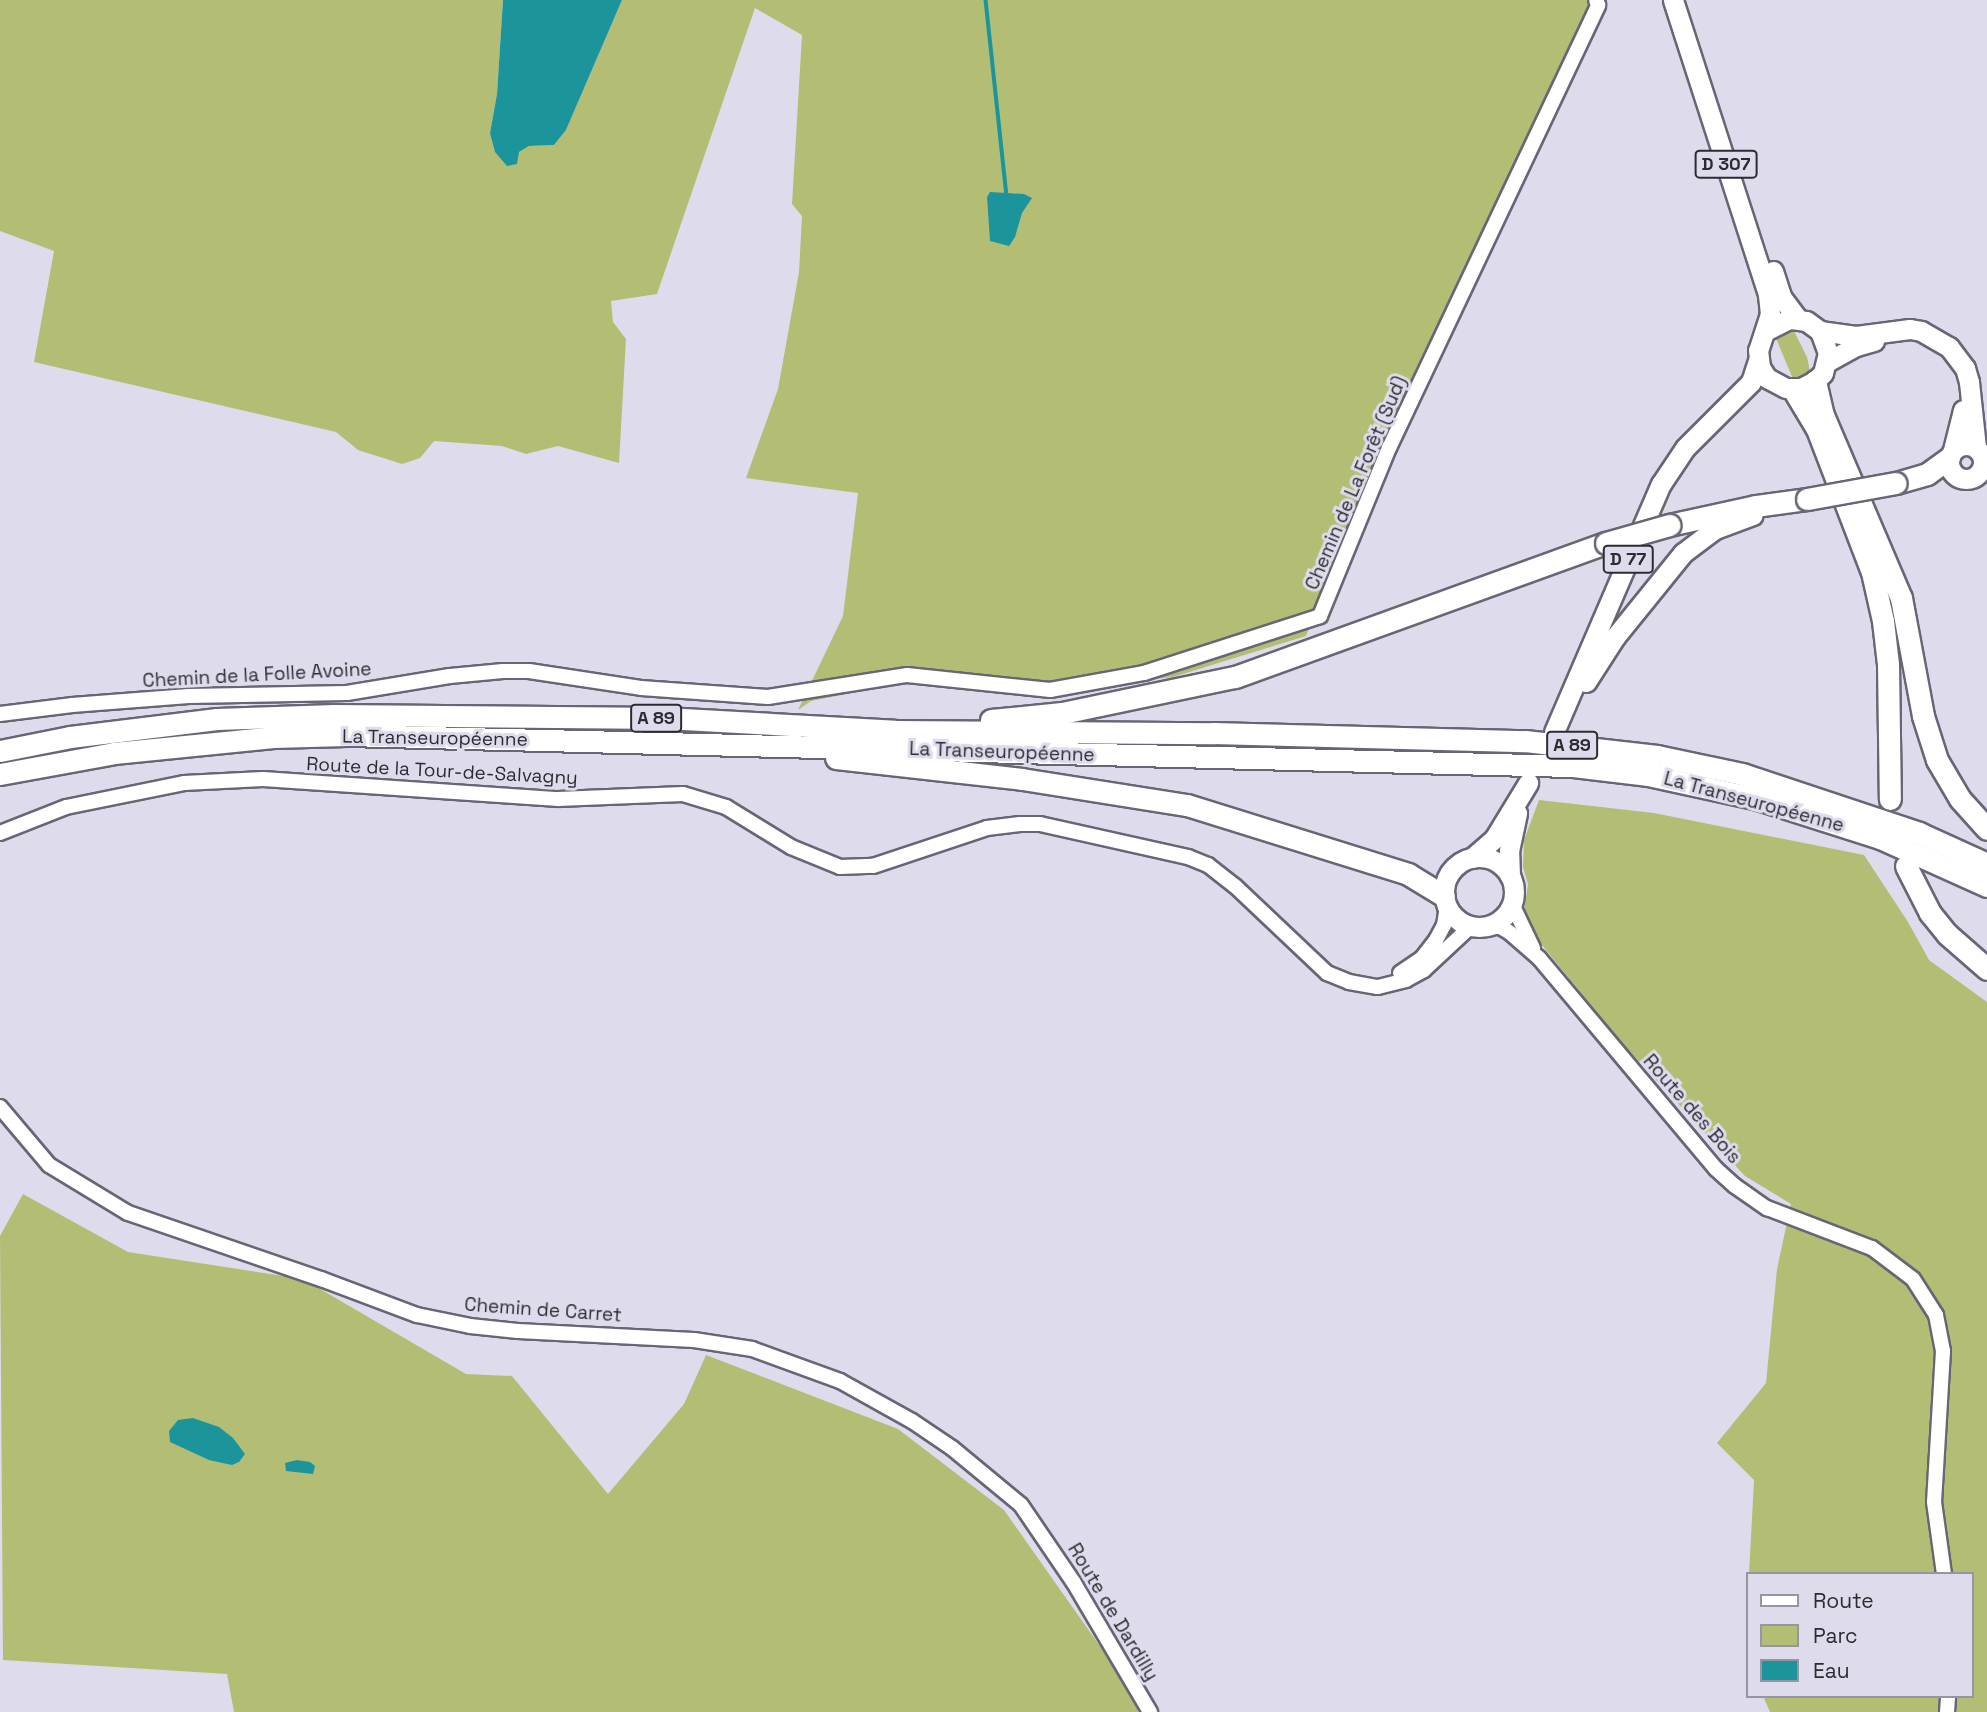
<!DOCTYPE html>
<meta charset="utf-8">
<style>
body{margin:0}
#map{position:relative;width:1987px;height:1712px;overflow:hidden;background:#dedcec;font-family:"Space Grotesk",sans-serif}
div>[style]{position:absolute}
.green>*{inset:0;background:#b3be74}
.water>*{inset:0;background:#1b959b}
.stream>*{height:3.5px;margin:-1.75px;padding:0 1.75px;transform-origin:1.75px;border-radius:1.75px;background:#1b959b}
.roads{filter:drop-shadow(2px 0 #686674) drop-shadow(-2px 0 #686674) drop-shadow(0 2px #686674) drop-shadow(0 -2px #686674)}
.minor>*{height:14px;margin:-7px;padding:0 7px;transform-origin:7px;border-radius:7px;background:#fff}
.major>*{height:19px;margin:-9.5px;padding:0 9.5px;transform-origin:9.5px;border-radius:9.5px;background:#fff}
.major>.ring{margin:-9.5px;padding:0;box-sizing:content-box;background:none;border:19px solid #fff;border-radius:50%}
.highway>*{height:21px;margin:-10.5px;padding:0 10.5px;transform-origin:10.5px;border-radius:10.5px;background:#fff}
.bridges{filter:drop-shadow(2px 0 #686674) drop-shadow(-2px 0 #686674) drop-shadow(0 2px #686674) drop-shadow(0 -2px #686674)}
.highway-bridge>*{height:21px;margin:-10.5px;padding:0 10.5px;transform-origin:10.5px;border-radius:10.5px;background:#fff}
span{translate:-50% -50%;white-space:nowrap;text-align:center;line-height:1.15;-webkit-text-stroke:6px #dedcec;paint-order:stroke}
.shield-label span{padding:2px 5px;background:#dedcec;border:2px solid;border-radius:5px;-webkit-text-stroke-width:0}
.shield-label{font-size:18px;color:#2c2b31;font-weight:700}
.street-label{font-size:19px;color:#2c2b31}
.legend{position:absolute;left:1746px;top:1572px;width:228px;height:126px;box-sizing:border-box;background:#dedcec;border:2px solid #9795a1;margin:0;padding:9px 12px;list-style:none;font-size:21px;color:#2c2b31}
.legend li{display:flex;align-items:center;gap:14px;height:35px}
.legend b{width:35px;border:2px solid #9795a1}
</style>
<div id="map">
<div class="green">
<i style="clip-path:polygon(0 0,503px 0,497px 94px,490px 133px,519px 152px,529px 146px,554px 145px,566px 130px,622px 0,1588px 0,1591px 7px,1392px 431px,1306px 636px,1173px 677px,1053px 690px,907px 682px,811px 701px,798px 710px,843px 616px,858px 493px,746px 478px,778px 389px,799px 272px,802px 216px,792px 204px,802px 35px,755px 8px,657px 294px,611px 301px,613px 322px,626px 339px,619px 463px,558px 446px,526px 454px,502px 446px,434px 441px,420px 458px,402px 464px,358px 450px,336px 432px,34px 362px,54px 251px,0 231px)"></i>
<i style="clip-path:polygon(1786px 329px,1793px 329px,1807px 357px,1810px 371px,1799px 378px,1793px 379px,1775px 336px)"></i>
<i style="clip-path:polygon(1539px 800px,1654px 813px,1864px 855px,1908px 922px,1929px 960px,1987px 1002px,1987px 1712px,1770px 1712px,1763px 1696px,1971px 1696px,1971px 1574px,1749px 1574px,1754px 1480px,1717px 1443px,1766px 1383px,1777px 1269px,1791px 1204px,1745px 1176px,1622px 1043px,1533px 934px,1524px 911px,1528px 884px,1523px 867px,1524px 840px)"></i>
<i style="clip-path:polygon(23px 1194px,128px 1252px,303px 1279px,466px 1374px,512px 1376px,608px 1494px,684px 1404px,706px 1355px,898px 1429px,1004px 1510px,1135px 1696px,1138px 1712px,234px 1712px,227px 1674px,3px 1660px,0 1236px)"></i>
</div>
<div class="water">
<i style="clip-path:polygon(503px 0,622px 0,566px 130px,554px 145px,529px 146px,519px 152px,517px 164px,507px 166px,495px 152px,490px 133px,497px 94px)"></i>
<i style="clip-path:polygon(990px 192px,1024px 194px,1032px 198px,1022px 213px,1015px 237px,1009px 246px,990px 241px,987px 197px)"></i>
<i style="clip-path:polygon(193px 1418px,219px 1427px,233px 1438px,245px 1454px,239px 1462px,232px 1465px,209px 1460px,170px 1442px,169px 1431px,178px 1420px)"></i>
<i style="clip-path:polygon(297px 1460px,310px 1462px,315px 1466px,313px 1474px,286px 1471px,285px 1463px)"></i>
</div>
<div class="stream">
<i style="left:986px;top:0;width:199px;rotate:83.9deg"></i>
</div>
<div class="roads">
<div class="minor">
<i style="left:0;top:714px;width:73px;rotate:-7.1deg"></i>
<i style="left:72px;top:705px;width:117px;rotate:-4.4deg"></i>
<i style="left:189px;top:696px;width:158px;rotate:-1.1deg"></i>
<i style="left:347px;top:693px;width:104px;rotate:-9.4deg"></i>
<i style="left:450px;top:676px;width:53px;rotate:-5.4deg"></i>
<i style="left:503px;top:671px;width:26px"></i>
<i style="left:529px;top:671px;width:113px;rotate:8.6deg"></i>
<i style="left:641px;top:688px;width:127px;rotate:4.1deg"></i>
<i style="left:768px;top:697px;width:141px;rotate:-9deg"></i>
<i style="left:907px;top:675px;width:144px;rotate:6deg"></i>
<i style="left:1050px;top:690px;width:96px;rotate:-10.3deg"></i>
<i style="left:1144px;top:673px;width:185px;rotate:-17.9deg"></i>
<i style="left:1320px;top:616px;width:182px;rotate:-67.7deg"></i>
<i style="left:1389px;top:448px;width:490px;rotate:-64.7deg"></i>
<i style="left:1598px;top:5px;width:5px;rotate:-112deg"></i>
<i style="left:0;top:833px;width:71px;rotate:-21.5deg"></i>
<i style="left:66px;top:807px;width:120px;rotate:-11.5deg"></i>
<i style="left:184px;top:783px;width:79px;rotate:-2.9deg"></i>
<i style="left:263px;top:779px;width:296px;rotate:3.9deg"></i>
<i style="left:558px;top:799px;width:125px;rotate:-2.3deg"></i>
<i style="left:683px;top:794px;width:45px;rotate:16.8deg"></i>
<i style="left:726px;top:807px;width:76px;rotate:31.6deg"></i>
<i style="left:791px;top:847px;width:53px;rotate:22.2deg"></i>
<i style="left:840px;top:867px;width:33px;rotate:-2deg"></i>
<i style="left:873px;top:866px;width:120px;rotate:-18.4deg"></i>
<i style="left:987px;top:828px;width:33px;rotate:-7deg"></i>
<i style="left:1020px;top:824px;width:20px"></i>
<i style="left:1040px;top:824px;width:152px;rotate:12.6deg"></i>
<i style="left:1188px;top:857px;width:22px;rotate:22deg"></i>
<i style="left:1208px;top:865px;width:34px;rotate:38deg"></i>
<i style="left:1235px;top:886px;width:127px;rotate:43.4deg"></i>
<i style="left:1327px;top:973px;width:24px;rotate:22deg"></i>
<i style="left:1349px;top:982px;width:29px;rotate:10deg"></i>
<i style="left:1378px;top:987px;width:29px;rotate:-14deg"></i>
<i style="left:1406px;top:980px;width:21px;rotate:-29deg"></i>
<i style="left:1424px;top:970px;width:64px;rotate:-43.1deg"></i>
<i style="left:1512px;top:904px;width:49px;rotate:64.5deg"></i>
<i style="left:1487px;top:927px;width:13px"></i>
<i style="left:1500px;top:927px;width:10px;rotate:29deg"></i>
<i style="left:1509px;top:932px;width:40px;rotate:41deg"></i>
<i style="left:1539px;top:958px;width:275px;rotate:50deg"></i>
<i style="left:1716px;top:1169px;width:25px;rotate:42deg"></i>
<i style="left:1735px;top:1186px;width:39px;rotate:35deg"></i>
<i style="left:1767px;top:1208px;width:112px;rotate:20.9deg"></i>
<i style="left:1872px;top:1248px;width:51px;rotate:37.1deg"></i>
<i style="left:1913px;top:1279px;width:43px;rotate:57.4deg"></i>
<i style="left:1936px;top:1315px;width:37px;rotate:79deg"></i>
<i style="left:1943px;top:1351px;width:151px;rotate:93.4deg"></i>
<i style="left:1934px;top:1502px;width:73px;rotate:82.1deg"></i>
<i style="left:1400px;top:973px;width:27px;rotate:-34deg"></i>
<i style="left:1422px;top:958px;width:23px;rotate:-52deg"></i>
<i style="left:1436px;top:940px;width:17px;rotate:-62deg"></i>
<i style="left:1444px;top:925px;width:19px;rotate:-81deg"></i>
<i style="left:0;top:1107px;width:76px;rotate:49.8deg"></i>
<i style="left:49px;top:1165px;width:92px;rotate:31.3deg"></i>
<i style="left:128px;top:1213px;width:204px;rotate:18.9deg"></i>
<i style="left:321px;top:1279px;width:103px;rotate:20.6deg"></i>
<i style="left:417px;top:1315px;width:54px;rotate:11.7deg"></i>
<i style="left:470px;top:1326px;width:48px;rotate:5.9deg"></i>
<i style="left:518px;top:1331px;width:176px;rotate:2.9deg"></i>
<i style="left:694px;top:1340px;width:59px;rotate:8.8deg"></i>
<i style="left:752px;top:1349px;width:94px;rotate:20deg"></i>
<i style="left:840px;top:1381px;width:82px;rotate:29.1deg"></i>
<i style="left:912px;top:1421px;width:48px;rotate:34deg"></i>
<i style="left:952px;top:1448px;width:89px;rotate:39.6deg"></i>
<i style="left:1021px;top:1505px;width:94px;rotate:55.8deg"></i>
<i style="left:1074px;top:1583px;width:150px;rotate:59.5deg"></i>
<i style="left:1947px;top:1712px;width:16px;rotate:-86deg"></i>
</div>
<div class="major">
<i style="left:1673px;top:0;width:310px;rotate:72.1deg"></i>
<i style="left:1768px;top:295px;width:19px;rotate:84deg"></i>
<i style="left:1770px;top:314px;width:38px;rotate:108deg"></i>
<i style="left:1758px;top:350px;width:17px;rotate:83deg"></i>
<i style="left:1760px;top:367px;width:13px;rotate:58deg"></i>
<i style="left:1767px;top:378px;width:21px;rotate:28deg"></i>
<i style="left:1786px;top:388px;width:15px"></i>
<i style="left:1801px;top:388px;width:16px;rotate:-27deg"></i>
<i style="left:1815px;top:381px;width:11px;rotate:-45deg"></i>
<i style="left:1823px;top:373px;width:21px;rotate:-76deg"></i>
<i style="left:1828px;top:353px;width:23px;rotate:-110deg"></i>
<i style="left:1820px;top:331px;width:17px;rotate:-144deg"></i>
<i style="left:1806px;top:321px;width:17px;rotate:-173deg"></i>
<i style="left:1789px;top:319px;width:25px;rotate:153deg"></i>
<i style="left:1773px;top:271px;width:28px;rotate:72deg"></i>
<i style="left:1782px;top:298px;width:26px;rotate:53deg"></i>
<i style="left:1820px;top:331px;width:36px;rotate:8deg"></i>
<i style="left:1856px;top:336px;width:54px;rotate:-7.4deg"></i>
<i style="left:1910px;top:329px;width:11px;rotate:10deg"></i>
<i style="left:1921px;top:331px;width:32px;rotate:30deg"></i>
<i style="left:1949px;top:347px;width:26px;rotate:53deg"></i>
<i style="left:1965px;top:368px;width:15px;rotate:74deg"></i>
<i style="left:1969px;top:382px;width:66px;rotate:83.9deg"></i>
<i style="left:1827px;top:362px;width:33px;rotate:-29deg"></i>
<i style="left:1856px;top:346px;width:19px;rotate:-16deg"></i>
<i class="ring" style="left:1949px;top:445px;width:15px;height:15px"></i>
<i style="left:1953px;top:450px;width:41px;rotate:-76deg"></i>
<i style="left:1586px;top:682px;width:54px;rotate:-57.2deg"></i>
<i style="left:1615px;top:637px;width:108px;rotate:-51deg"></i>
<i style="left:1683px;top:553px;width:40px;rotate:-37deg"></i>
<i style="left:1715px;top:529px;width:40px;rotate:-20.2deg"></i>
<i style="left:1554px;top:732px;width:270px;rotate:-66.7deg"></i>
<i style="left:1661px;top:484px;width:43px;rotate:-56.3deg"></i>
<i style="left:1685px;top:448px;width:93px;rotate:-45deg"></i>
<i style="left:1751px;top:382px;width:23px;rotate:-72deg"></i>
<i class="ring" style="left:1444px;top:857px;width:51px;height:51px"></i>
<i style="left:1472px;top:858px;width:29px;rotate:-41deg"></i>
<i style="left:1494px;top:839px;width:66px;rotate:-58.7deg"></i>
<i style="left:1510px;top:876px;width:25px;rotate:-92deg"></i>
<i style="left:1509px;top:851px;width:39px;rotate:-78deg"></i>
</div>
<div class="highway">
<i style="left:1815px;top:381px;width:35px;rotate:77deg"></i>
<i style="left:1823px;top:415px;width:199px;rotate:66.9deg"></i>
<i style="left:1901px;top:598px;width:120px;rotate:79.4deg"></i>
<i style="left:1923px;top:716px;width:46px;rotate:72.3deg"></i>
<i style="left:1937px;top:760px;width:45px;rotate:59.5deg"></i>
<i style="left:1960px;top:799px;width:40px;rotate:48deg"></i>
<i style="left:1793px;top:389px;width:47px;rotate:59deg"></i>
<i style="left:1817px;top:429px;width:153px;rotate:69deg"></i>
<i style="left:1872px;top:572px;width:50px;rotate:77.3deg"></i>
<i style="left:1883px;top:621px;width:43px;rotate:83.4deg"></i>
<i style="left:1888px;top:664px;width:135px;rotate:89.2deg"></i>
<i style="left:1896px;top:483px;width:32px;rotate:-16deg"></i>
<i style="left:1927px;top:474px;width:27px;rotate:-36deg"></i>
<i style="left:1669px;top:525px;width:89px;rotate:-12.3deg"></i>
<i style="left:1756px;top:506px;width:51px;rotate:-7.8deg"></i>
<i style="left:991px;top:720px;width:71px;rotate:-5.6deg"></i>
<i style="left:1062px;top:713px;width:177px;rotate:-11.8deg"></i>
<i style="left:1235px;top:677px;width:394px;rotate:-19.9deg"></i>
<i style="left:0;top:751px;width:71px;rotate:-11.3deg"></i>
<i style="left:70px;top:737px;width:148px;rotate:-7deg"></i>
<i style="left:217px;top:719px;width:117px;rotate:-2deg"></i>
<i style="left:334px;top:715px;width:331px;rotate:0.5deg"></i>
<i style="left:665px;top:718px;width:230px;rotate:3.2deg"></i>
<i style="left:895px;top:731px;width:318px;rotate:0.4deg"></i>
<i style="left:1213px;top:733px;width:312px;rotate:1.5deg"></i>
<i style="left:1525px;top:741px;width:133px;rotate:6.5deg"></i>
<i style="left:1657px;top:756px;width:87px;rotate:12deg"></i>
<i style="left:1742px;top:774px;width:187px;rotate:18.4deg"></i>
<i style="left:1919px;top:833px;width:75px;rotate:24.5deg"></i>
<i style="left:836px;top:758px;width:187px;rotate:6.4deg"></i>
<i style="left:1022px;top:779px;width:167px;rotate:9deg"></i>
<i style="left:1187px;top:805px;width:232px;rotate:17.3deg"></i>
<i style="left:1408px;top:874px;width:42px;rotate:31.4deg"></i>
<i style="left:0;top:774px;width:116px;rotate:-10.4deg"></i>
<i style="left:114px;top:753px;width:160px;rotate:-5.7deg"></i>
<i style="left:273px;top:737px;width:73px;rotate:-1.6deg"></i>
<i style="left:346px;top:735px;width:1227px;rotate:1.45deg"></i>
<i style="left:1573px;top:766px;width:76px;rotate:6.8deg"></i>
<i style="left:1648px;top:775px;width:113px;rotate:12.3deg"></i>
<i style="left:1758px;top:799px;width:128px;rotate:17.7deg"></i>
<i style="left:1880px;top:838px;width:117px;rotate:24.2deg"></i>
<i style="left:1906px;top:866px;width:53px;rotate:62.9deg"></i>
<i style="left:1930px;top:913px;width:27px;rotate:51deg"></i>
<i style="left:1947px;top:934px;width:53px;rotate:41.2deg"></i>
</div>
</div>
<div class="bridges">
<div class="highway-bridge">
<i style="left:1807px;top:499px;width:90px;rotate:-10.2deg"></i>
<i style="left:1606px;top:543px;width:66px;rotate:-15.9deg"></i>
</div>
</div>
<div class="shield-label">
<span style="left:1726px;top:164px">D 307</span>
<span style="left:1628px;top:559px">D 77</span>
<span style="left:656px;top:718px">A 89</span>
<span style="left:1572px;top:745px">A 89</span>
</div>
<div class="street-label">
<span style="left:1356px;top:483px;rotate:-67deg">Chemin de La Forêt (Sud)</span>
<span style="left:257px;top:675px;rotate:-3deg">Chemin de la Folle Avoine</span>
<span style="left:435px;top:738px;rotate:1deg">La Transeuropéenne</span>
<span style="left:1002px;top:752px;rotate:2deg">La Transeuropéenne</span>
<span style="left:442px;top:771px;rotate:3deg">Route de la Tour-de-Salvagny</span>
<span style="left:1754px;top:802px;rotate:15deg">La Transeuropéenne</span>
<span style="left:1692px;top:1109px;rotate:49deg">Route des Bois</span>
<span style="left:543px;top:1310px;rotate:4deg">Chemin de Carret</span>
<span style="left:1113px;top:1612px;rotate:59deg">Route de Dardilly</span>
</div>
<ul class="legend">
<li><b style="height:9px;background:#fff"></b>Route</li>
<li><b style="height:19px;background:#b3be74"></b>Parc</li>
<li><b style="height:19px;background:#1b959b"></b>Eau</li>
</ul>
</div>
